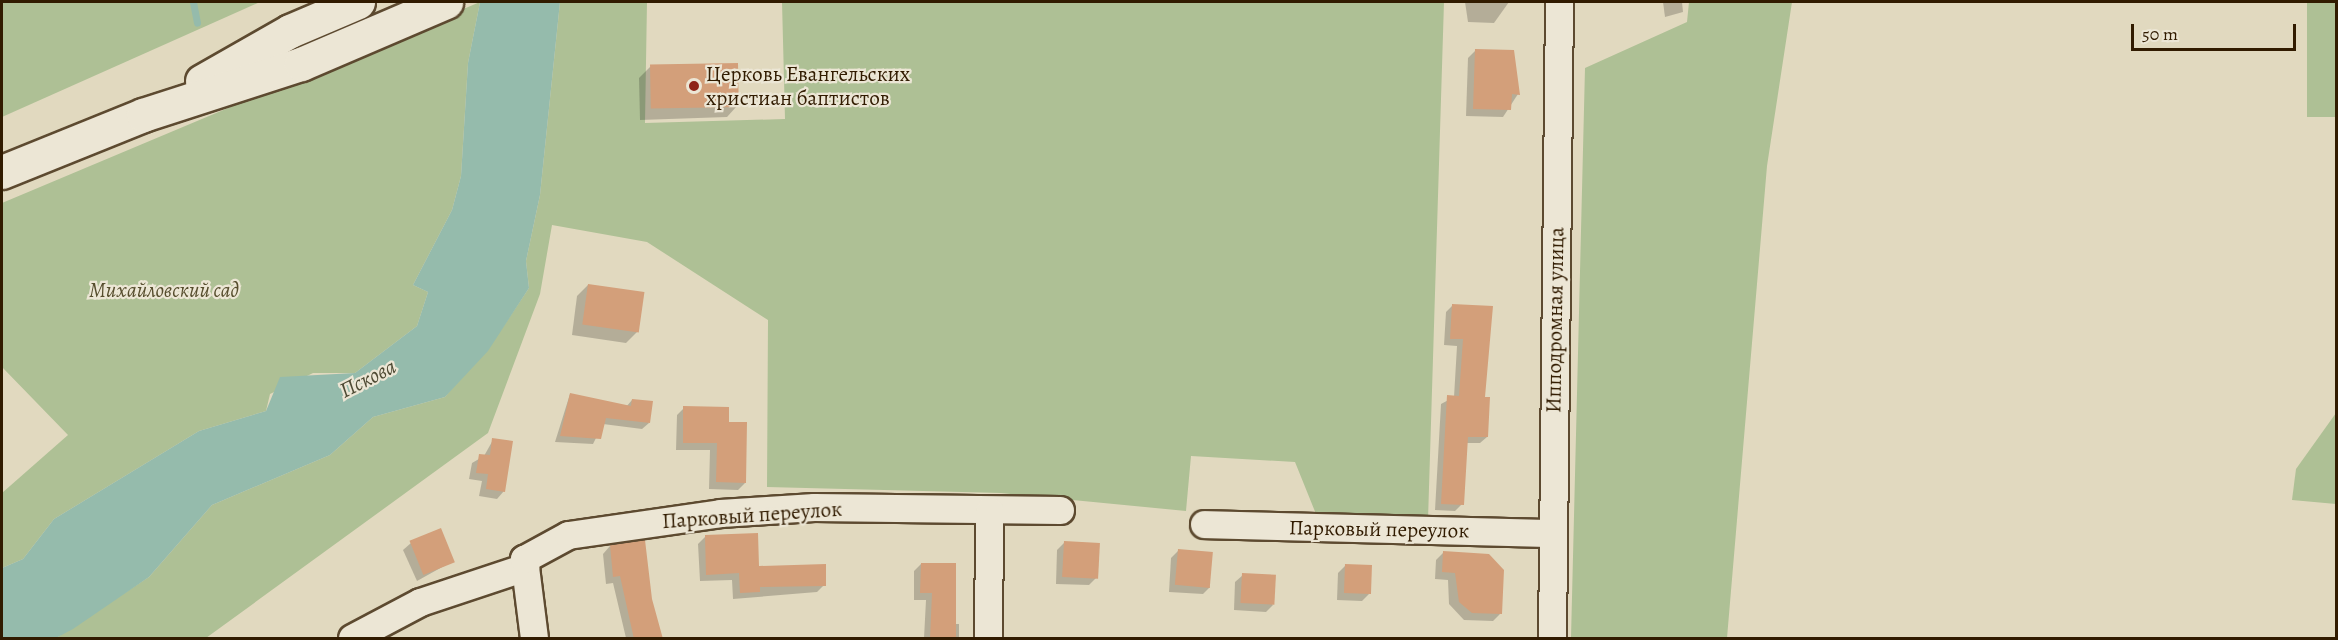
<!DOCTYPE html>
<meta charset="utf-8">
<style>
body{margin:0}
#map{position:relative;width:2338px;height:640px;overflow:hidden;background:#e1d9bf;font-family:Alegreya,serif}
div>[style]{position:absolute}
.green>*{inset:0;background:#aec095;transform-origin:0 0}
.water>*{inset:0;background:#95bbac}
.shadow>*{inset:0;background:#0003}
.stream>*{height:7px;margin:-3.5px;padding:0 3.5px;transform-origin:3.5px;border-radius:3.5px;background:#95bbac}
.building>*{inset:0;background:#d39f7a;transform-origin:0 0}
.roads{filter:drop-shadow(2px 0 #5d4a30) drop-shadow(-2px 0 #5d4a30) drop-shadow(0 2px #5d4a30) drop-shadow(0 -2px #5d4a30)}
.minor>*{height:27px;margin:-13.5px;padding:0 13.5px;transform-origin:13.5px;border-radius:13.5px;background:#ece6d5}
.tertiary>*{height:33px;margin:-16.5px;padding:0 16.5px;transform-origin:16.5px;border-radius:16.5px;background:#ece6d5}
.dots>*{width:16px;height:16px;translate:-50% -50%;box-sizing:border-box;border:3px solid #ece6d5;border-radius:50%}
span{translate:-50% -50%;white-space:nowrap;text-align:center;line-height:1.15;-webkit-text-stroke:4.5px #ece6d5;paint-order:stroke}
.poi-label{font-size:21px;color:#311b00}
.left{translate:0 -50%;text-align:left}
.park-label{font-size:21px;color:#564d2d;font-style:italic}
.street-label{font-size:21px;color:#311b00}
.water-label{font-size:22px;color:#4f4b34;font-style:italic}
.frame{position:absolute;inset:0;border:3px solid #311b00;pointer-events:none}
.scale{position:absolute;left:2131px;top:24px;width:165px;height:27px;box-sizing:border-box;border:3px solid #311b00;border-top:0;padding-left:8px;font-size:18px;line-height:21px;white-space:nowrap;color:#311b00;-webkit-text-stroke:4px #ece6d5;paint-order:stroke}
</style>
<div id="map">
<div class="green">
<i style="clip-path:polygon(2px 2px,260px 2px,2px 117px)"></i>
<i style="clip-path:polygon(480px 2px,468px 63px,461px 176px,452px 210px,413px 285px,428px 292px,417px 326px,355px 373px,313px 373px,270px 394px,266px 411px,199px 431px,54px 519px,23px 559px,2px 568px,2px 493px,68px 435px,2px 367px,2px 203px)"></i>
<i style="clip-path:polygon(560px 2px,647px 2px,645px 123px,785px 119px,782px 2px,1444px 2px,1428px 520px,1316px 514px,1295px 462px,1191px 456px,1186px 511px,1001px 493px,767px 487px,768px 320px,647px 242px,552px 225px,540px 294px,488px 433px,206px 638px,56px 638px,149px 577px,212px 505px,330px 455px,373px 417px,445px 397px,503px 327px,529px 288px,526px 261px,540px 195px)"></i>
<i style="clip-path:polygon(1689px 2px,1792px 2px,1767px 166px,1727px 638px,1571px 638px,1585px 68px,1687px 22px)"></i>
<i style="left:2307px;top:2px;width:29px;height:115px"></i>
<i style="clip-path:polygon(2336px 413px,2336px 504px,2292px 500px,2296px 469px)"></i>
</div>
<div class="water">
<i style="clip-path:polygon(480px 2px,560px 2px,540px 195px,526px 261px,529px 288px,488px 351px,445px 397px,373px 417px,330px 455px,212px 505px,149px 577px,73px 629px,56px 638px,2px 638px,2px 568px,23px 559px,54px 519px,199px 431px,266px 411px,280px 377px,355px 373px,417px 326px,428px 292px,413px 285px,452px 210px,461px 176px,468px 63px)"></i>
</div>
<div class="shadow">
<i style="clip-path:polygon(1465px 2px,1509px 2px,1494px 23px,1468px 22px)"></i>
<i style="clip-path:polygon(1663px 2px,1682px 2px,1683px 12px,1665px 17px)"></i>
<i style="clip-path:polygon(1476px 50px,1518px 94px,1503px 117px,1466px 116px,1468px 58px)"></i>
<i style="clip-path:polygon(650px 67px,737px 106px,727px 117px,640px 120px,639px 78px)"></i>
<i style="clip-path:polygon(588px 285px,637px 332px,626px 343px,572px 335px,577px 296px)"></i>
<i style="clip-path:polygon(1453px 305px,1483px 398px,1487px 437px,1480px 443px,1466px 443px,1462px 504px,1455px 511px,1435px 510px,1441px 404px,1454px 397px,1457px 346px,1444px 345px,1446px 312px)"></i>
<i style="clip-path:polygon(570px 394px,626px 407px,632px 400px,649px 423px,642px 429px,603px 424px,593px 444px,555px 442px)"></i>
<i style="clip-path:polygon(684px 408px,727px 423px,745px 483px,738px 490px,709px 489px,710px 450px,676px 450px,677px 415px)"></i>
<i style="clip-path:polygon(493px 440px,504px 491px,497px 499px,479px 496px,482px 481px,469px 479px,472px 463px,484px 456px)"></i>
<i style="clip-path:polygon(706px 536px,758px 567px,824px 585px,817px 592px,733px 599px,732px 580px,700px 581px,698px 544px)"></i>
<i style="clip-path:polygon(411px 543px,453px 561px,417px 581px,403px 550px)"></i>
<i style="clip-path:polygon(1064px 543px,1096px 578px,1089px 585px,1056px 584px,1057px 550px)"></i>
<i style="clip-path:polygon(610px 546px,650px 600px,661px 638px,626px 638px,613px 583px,606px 584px,603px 554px)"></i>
<i style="clip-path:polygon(1178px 551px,1210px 587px,1203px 594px,1169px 592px,1171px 558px)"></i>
<i style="clip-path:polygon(1444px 552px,1500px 614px,1493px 621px,1464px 620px,1449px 604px,1448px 580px,1435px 579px,1436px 560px)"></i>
<i style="clip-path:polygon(921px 564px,954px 624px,959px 624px,959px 638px,924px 638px,926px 600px,914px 600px,914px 571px)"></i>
<i style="clip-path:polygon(1346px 565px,1369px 594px,1362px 601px,1337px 600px,1338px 573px)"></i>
<i style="clip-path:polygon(1243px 575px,1273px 605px,1266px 612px,1234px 610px,1235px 582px)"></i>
</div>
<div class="stream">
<i style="left:193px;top:2px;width:21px;rotate:79deg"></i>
</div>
<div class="building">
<i style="clip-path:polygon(1475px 49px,1514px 50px,1520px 95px,1512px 94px,1511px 110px,1473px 109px)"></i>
<i style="left:738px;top:63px;width:44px;height:88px;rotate:89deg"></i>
<i style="left:588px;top:284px;width:57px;height:41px;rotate:8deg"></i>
<i style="clip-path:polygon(1452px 304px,1493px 306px,1485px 397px,1490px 397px,1488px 437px,1468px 437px,1464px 505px,1441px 504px,1447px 395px,1459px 396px,1463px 339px,1450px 339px)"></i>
<i style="clip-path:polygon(570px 393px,631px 406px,632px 399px,653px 401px,650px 423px,606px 418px,601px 439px,560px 436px)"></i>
<i style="clip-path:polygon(683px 406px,729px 407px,729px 422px,747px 422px,746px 483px,716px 482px,717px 443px,683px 443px)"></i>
<i style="clip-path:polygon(492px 438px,513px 441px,505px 492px,486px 489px,488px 474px,476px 473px,479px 454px,490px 455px)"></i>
<i style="left:441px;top:528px;width:37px;height:34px;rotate:68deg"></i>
<i style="clip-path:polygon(758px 533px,759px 566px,826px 564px,826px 586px,760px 587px,760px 592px,740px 593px,739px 573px,706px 575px,705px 535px)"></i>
<i style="clip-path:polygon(645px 540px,652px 599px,663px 639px,634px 639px,620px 576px,613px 577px,610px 545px)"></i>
<i style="left:1064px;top:541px;width:36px;height:36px;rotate:3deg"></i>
<i style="left:1178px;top:549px;width:35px;height:36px;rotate:5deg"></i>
<i style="clip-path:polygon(1443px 551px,1489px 554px,1504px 570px,1502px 614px,1472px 613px,1459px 602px,1455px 573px,1442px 572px)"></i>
<i style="clip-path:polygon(921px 563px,956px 563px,956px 639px,930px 639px,932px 593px,920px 593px)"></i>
<i style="left:1345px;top:564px;width:27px;height:29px;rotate:2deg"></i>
<i style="left:1242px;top:573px;width:34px;height:30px;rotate:3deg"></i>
</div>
<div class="roads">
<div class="minor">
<i style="left:1204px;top:524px;width:349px;rotate:1.5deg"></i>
<i style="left:352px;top:638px;width:77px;rotate:-27.9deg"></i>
<i style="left:420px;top:602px;width:111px;rotate:-18.4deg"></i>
<i style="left:534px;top:638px;width:80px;rotate:-97.2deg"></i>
<i style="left:524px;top:559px;width:50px;rotate:-28.6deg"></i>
<i style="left:568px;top:535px;width:154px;rotate:-8.2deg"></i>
<i style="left:720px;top:513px;width:94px;rotate:-3.7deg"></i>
<i style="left:814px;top:507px;width:246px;rotate:0.7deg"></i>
<i style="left:988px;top:638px;width:127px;rotate:-89.5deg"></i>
<i style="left:1552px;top:638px;width:636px;rotate:-89.37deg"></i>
</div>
<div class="tertiary">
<i style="left:202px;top:81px;width:101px;rotate:-29.6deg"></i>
<i style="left:290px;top:31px;width:74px;rotate:-23.1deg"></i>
<i style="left:2px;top:172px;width:152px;rotate:-22deg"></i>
<i style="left:143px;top:115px;width:166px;rotate:-17.9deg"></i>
<i style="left:301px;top:64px;width:158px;rotate:-23.2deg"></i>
</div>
</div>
<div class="dots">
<i style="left:694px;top:86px;background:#8f2418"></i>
</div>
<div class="poi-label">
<span class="left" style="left:706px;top:86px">Церковь Евангельских<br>христиан баптистов</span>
</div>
<div class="park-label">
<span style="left:164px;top:290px">Михайловский сад</span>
</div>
<div class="street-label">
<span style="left:1555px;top:320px;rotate:-89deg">Ипподромная улица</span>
<span style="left:752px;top:515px;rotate:-4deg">Парковый переулок</span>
<span style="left:1379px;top:529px;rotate:1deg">Парковый переулок</span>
</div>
<div class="water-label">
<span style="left:368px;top:379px;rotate:-27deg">Пскова</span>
</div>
<div class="frame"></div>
<div class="scale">50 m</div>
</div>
